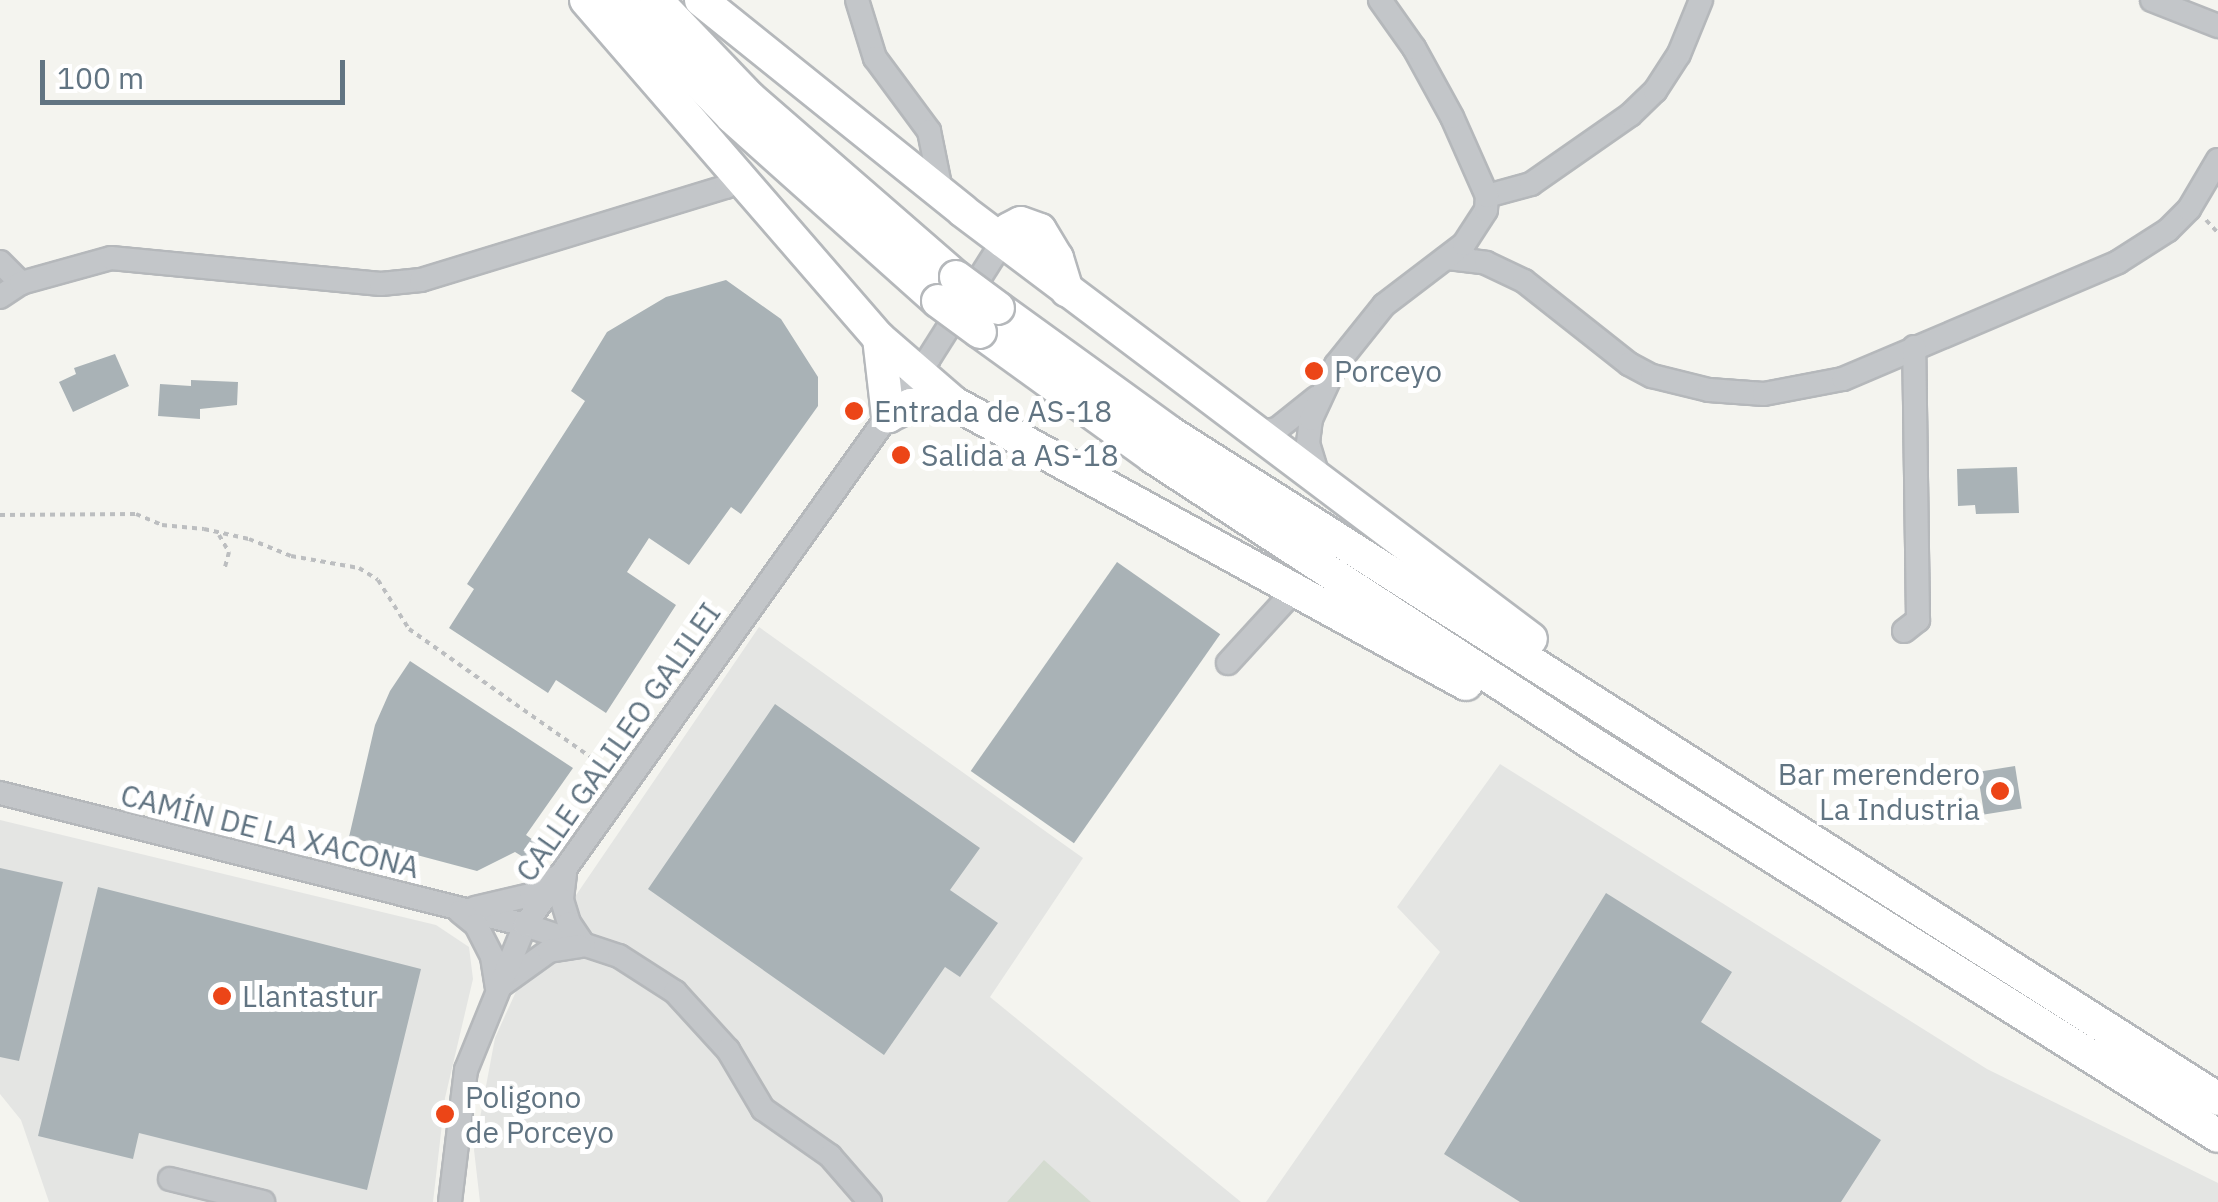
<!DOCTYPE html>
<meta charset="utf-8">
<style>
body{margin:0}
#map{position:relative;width:2218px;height:1202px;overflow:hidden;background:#f4f4ef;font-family:"IBM Plex Sans",sans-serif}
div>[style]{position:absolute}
.built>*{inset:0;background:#e4e5e3}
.green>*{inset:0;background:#d4dbd0}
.building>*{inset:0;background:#a9b2b6;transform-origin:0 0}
.path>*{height:4px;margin-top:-2px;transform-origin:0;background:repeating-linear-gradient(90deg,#bcbec0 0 5px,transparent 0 10px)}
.roads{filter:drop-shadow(2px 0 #b5b8bb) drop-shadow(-2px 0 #b5b8bb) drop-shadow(0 2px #b5b8bb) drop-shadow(0 -2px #b5b8bb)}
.minor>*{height:22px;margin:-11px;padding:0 11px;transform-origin:11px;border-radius:11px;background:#c3c6c9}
.highway>*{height:32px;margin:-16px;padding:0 16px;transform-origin:16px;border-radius:16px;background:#fff}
.bridges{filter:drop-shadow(2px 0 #b5b8bb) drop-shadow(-2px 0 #b5b8bb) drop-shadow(0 2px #b5b8bb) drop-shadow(0 -2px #b5b8bb)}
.highway-bridge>*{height:32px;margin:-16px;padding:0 16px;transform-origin:16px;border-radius:16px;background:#fff}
.dots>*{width:28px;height:28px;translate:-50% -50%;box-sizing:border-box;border:5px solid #fff;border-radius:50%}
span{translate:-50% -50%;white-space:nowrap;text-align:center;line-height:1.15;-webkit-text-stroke:10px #fff;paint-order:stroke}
.poi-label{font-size:30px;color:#617482}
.left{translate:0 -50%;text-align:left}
.right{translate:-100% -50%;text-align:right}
.street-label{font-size:30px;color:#617482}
.scale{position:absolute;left:40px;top:60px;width:305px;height:45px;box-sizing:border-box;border:5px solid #617482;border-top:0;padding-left:12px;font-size:30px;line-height:35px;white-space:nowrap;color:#617482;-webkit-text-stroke:8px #fff;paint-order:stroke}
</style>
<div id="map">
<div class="built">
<i style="clip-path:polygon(759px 627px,1083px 858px,990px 997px,1241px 1202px,480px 1202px,474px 1150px,495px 1038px,527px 967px)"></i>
<i style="clip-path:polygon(1500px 764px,1987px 1069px,2218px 1183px,2218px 1202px,1266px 1202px,1440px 952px,1397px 907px)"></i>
<i style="clip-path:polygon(0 820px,436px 925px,469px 947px,473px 979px,445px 1098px,433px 1202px,49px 1202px,21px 1120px,0 1094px)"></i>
</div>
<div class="green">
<i style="clip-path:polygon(1044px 1160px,1091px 1202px,1007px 1202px)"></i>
</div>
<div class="building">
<i style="clip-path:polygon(726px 280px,781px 319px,818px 377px,818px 406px,741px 514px,731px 507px,689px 565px,649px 538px,627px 572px,676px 605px,606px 713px,556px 680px,548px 693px,449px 628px,474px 589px,467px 584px,585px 401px,571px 391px,607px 332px,666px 297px)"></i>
<i style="clip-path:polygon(115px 354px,129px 386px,73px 412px,59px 382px,76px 374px,74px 368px)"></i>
<i style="clip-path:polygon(191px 380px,238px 382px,237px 405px,200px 409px,200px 419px,158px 416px,160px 384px,191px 386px)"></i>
<i style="clip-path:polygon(2017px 467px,2019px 513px,1976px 514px,1975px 505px,1958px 506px,1957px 469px)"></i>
<i style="left:1117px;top:562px;width:126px;height:255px;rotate:35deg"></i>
<i style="clip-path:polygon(410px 661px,573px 768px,526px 835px,552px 853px,541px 868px,515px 852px,477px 871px,349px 837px,375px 725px,390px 691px)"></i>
<i style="clip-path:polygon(775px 704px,980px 848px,950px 890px,998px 923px,960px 977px,945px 967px,884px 1055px,648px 889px)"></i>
<i style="left:2015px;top:766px;width:43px;height:38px;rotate:81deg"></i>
<i style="clip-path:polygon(0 868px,63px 882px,19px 1061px,0 1057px)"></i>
<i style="clip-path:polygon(98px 887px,421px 969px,367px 1190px,139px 1133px,133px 1159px,38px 1136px)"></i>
<i style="clip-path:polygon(1606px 893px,1732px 972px,1701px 1022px,1881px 1140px,1841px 1202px,1520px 1202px,1444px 1154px)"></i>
</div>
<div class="path">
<i style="left:2206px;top:220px;width:18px;rotate:47deg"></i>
<i style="left:0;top:515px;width:136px;rotate:-0.4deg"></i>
<i style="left:136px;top:514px;width:28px;rotate:23deg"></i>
<i style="left:162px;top:525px;width:42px;rotate:5.4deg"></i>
<i style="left:204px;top:529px;width:46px;rotate:12.5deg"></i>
<i style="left:249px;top:539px;width:45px;rotate:22deg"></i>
<i style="left:291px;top:556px;width:69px;rotate:10deg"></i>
<i style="left:359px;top:568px;width:22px;rotate:32deg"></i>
<i style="left:378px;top:580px;width:58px;rotate:57.7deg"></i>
<i style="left:409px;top:629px;width:245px;rotate:35.2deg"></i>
<i style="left:219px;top:535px;width:20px;rotate:60deg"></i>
<i style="left:229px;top:552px;width:16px;rotate:105deg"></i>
</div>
<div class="roads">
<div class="minor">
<i style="left:857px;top:0;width:61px;rotate:72.8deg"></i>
<i style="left:875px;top:58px;width:91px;rotate:53.5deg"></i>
<i style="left:929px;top:131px;width:65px;rotate:78.5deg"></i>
<i style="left:2152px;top:0;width:71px;rotate:21.5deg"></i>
<i style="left:1487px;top:196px;width:46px;rotate:-15.3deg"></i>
<i style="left:1531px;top:184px;width:121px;rotate:-34.9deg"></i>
<i style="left:1630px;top:115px;width:35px;rotate:-44deg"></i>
<i style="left:1655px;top:91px;width:44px;rotate:-57deg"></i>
<i style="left:1679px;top:54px;width:58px;rotate:-67.8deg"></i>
<i style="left:1448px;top:258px;width:38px;rotate:7deg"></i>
<i style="left:1486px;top:263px;width:42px;rotate:25.3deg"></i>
<i style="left:1524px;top:281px;width:134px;rotate:38.3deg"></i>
<i style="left:1629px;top:364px;width:26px;rotate:28deg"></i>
<i style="left:1652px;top:376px;width:59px;rotate:13.8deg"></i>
<i style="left:1709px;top:390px;width:55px;rotate:4.2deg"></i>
<i style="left:1764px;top:394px;width:80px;rotate:-10.8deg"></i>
<i style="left:1843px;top:379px;width:299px;rotate:-23deg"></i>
<i style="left:2118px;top:262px;width:59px;rotate:-32.6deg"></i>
<i style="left:2168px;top:230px;width:30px;rotate:-45deg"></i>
<i style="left:2189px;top:209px;width:57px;rotate:-59.4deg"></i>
<i style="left:0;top:262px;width:30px;rotate:45deg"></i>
<i style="left:0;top:297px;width:25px;rotate:-34deg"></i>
<i style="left:21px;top:283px;width:93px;rotate:-15.5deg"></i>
<i style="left:111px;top:258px;width:271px;rotate:5.5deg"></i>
<i style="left:381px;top:284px;width:40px;rotate:-5.7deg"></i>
<i style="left:421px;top:280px;width:319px;rotate:-17deg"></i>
<i style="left:726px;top:187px;width:15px;rotate:-48deg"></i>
<i style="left:1260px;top:432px;width:17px;rotate:-10deg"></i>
<i style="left:1277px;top:429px;width:50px;rotate:-38.5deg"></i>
<i style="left:1318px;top:476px;width:34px;rotate:-107deg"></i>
<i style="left:1308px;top:443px;width:24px;rotate:-83deg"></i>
<i style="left:1311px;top:419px;width:60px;rotate:-65.2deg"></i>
<i style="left:1336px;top:365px;width:77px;rotate:-51.3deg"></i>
<i style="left:1384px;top:305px;width:101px;rotate:-37.3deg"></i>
<i style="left:1464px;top:244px;width:40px;rotate:-57.1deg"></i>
<i style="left:1486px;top:210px;width:14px;rotate:-86deg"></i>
<i style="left:1487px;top:196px;width:86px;rotate:-113.9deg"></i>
<i style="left:1452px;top:117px;width:79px;rotate:-118.8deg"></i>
<i style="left:1414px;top:48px;width:59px;rotate:-125.3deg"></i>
<i style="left:1904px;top:631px;width:18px;rotate:-38deg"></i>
<i style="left:1918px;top:620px;width:273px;rotate:-90.8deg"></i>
<i style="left:1228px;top:663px;width:99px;rotate:-47.5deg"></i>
<i style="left:0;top:793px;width:541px;rotate:14.11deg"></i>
<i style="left:525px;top:925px;width:99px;rotate:18.3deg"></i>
<i style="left:619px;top:956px;width:67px;rotate:32.7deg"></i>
<i style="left:675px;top:992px;width:79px;rotate:47.6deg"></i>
<i style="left:728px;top:1050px;width:69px;rotate:59.3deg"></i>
<i style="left:763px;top:1109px;width:82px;rotate:35deg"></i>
<i style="left:830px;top:1156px;width:61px;rotate:49deg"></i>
<i style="left:565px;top:874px;width:26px;rotate:97deg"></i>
<i style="left:562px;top:900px;width:24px;rotate:73deg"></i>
<i style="left:569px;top:923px;width:27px;rotate:56deg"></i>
<i style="left:475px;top:908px;width:57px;rotate:-13.1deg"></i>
<i style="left:531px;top:895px;width:26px;rotate:-39deg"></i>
<i style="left:460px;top:912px;width:21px;rotate:39deg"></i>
<i style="left:476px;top:925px;width:36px;rotate:63deg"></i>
<i style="left:492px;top:957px;width:31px;rotate:81deg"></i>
<i style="left:503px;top:984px;width:57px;rotate:-35.7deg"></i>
<i style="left:549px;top:951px;width:31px;rotate:-9deg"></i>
<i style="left:170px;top:1179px;width:96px;rotate:13.9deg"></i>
<i style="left:450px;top:1202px;width:133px;rotate:-83.1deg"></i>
<i style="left:466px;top:1070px;width:157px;rotate:-67.9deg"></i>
<i style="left:525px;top:925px;width:696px;rotate:-54.53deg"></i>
<i style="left:929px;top:358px;width:138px;rotate:-57.7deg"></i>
</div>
<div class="highway">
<i style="left:586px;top:0;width:447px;rotate:49.1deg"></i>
<i style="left:879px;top:338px;width:99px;rotate:40.9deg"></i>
<i style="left:954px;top:403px;width:584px;rotate:28.76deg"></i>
<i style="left:618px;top:0;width:163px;rotate:45.7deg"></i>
<i style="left:732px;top:117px;width:276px;rotate:41.8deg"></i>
<i style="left:656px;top:0;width:134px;rotate:46.2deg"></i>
<i style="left:749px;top:97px;width:274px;rotate:41deg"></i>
<i style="left:701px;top:0;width:336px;rotate:38.8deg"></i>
<i style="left:963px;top:211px;width:711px;rotate:37deg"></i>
<i style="left:1003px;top:241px;width:13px;rotate:-63deg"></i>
<i style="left:1009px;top:229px;width:13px;rotate:-27deg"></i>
<i style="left:1021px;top:223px;width:20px;rotate:20deg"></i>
<i style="left:1040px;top:230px;width:33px;rotate:59deg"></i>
<i style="left:1057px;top:258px;width:34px;rotate:73deg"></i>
<i style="left:998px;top:308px;width:211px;rotate:35.9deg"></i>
<i style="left:1169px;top:432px;width:1243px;rotate:32.45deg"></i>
<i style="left:980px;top:332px;width:213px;rotate:35.8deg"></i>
<i style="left:1153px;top:457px;width:522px;rotate:33.11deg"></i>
<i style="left:1590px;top:742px;width:741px;rotate:32.1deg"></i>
<i style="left:879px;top:338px;width:79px;rotate:83.4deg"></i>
<i style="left:888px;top:416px;width:25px;rotate:-26deg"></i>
<i style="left:911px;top:405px;width:43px;rotate:-2.7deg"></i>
</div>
</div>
<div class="bridges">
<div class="highway-bridge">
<i style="left:956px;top:277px;width:52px;rotate:36.4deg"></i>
<i style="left:938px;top:301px;width:52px;rotate:36.4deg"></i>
</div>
</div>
<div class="dots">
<i style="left:1314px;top:371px;background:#ec4517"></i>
<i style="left:854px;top:411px;background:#ec4517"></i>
<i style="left:901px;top:455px;background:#ec4517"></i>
<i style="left:2000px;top:791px;background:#ec4517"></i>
<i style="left:222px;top:996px;background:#ec4517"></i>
<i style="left:445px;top:1114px;background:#ec4517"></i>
</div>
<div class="poi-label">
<span class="left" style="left:1334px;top:371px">Porceyo</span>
<span class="left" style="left:874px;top:411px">Entrada de AS-18</span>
<span class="left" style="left:921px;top:455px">Salida a AS-18</span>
<span class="right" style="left:1980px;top:791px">Bar merendero<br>La Industria</span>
<span class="left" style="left:242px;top:996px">Llantastur</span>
<span class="left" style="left:465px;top:1114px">Poligono<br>de Porceyo</span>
</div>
<div class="street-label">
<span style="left:618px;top:742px;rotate:-55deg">CALLE GALILEO GALILEI</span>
<span style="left:270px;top:831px;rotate:14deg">CAMÍN DE LA XACONA</span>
</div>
<div class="scale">100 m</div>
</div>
